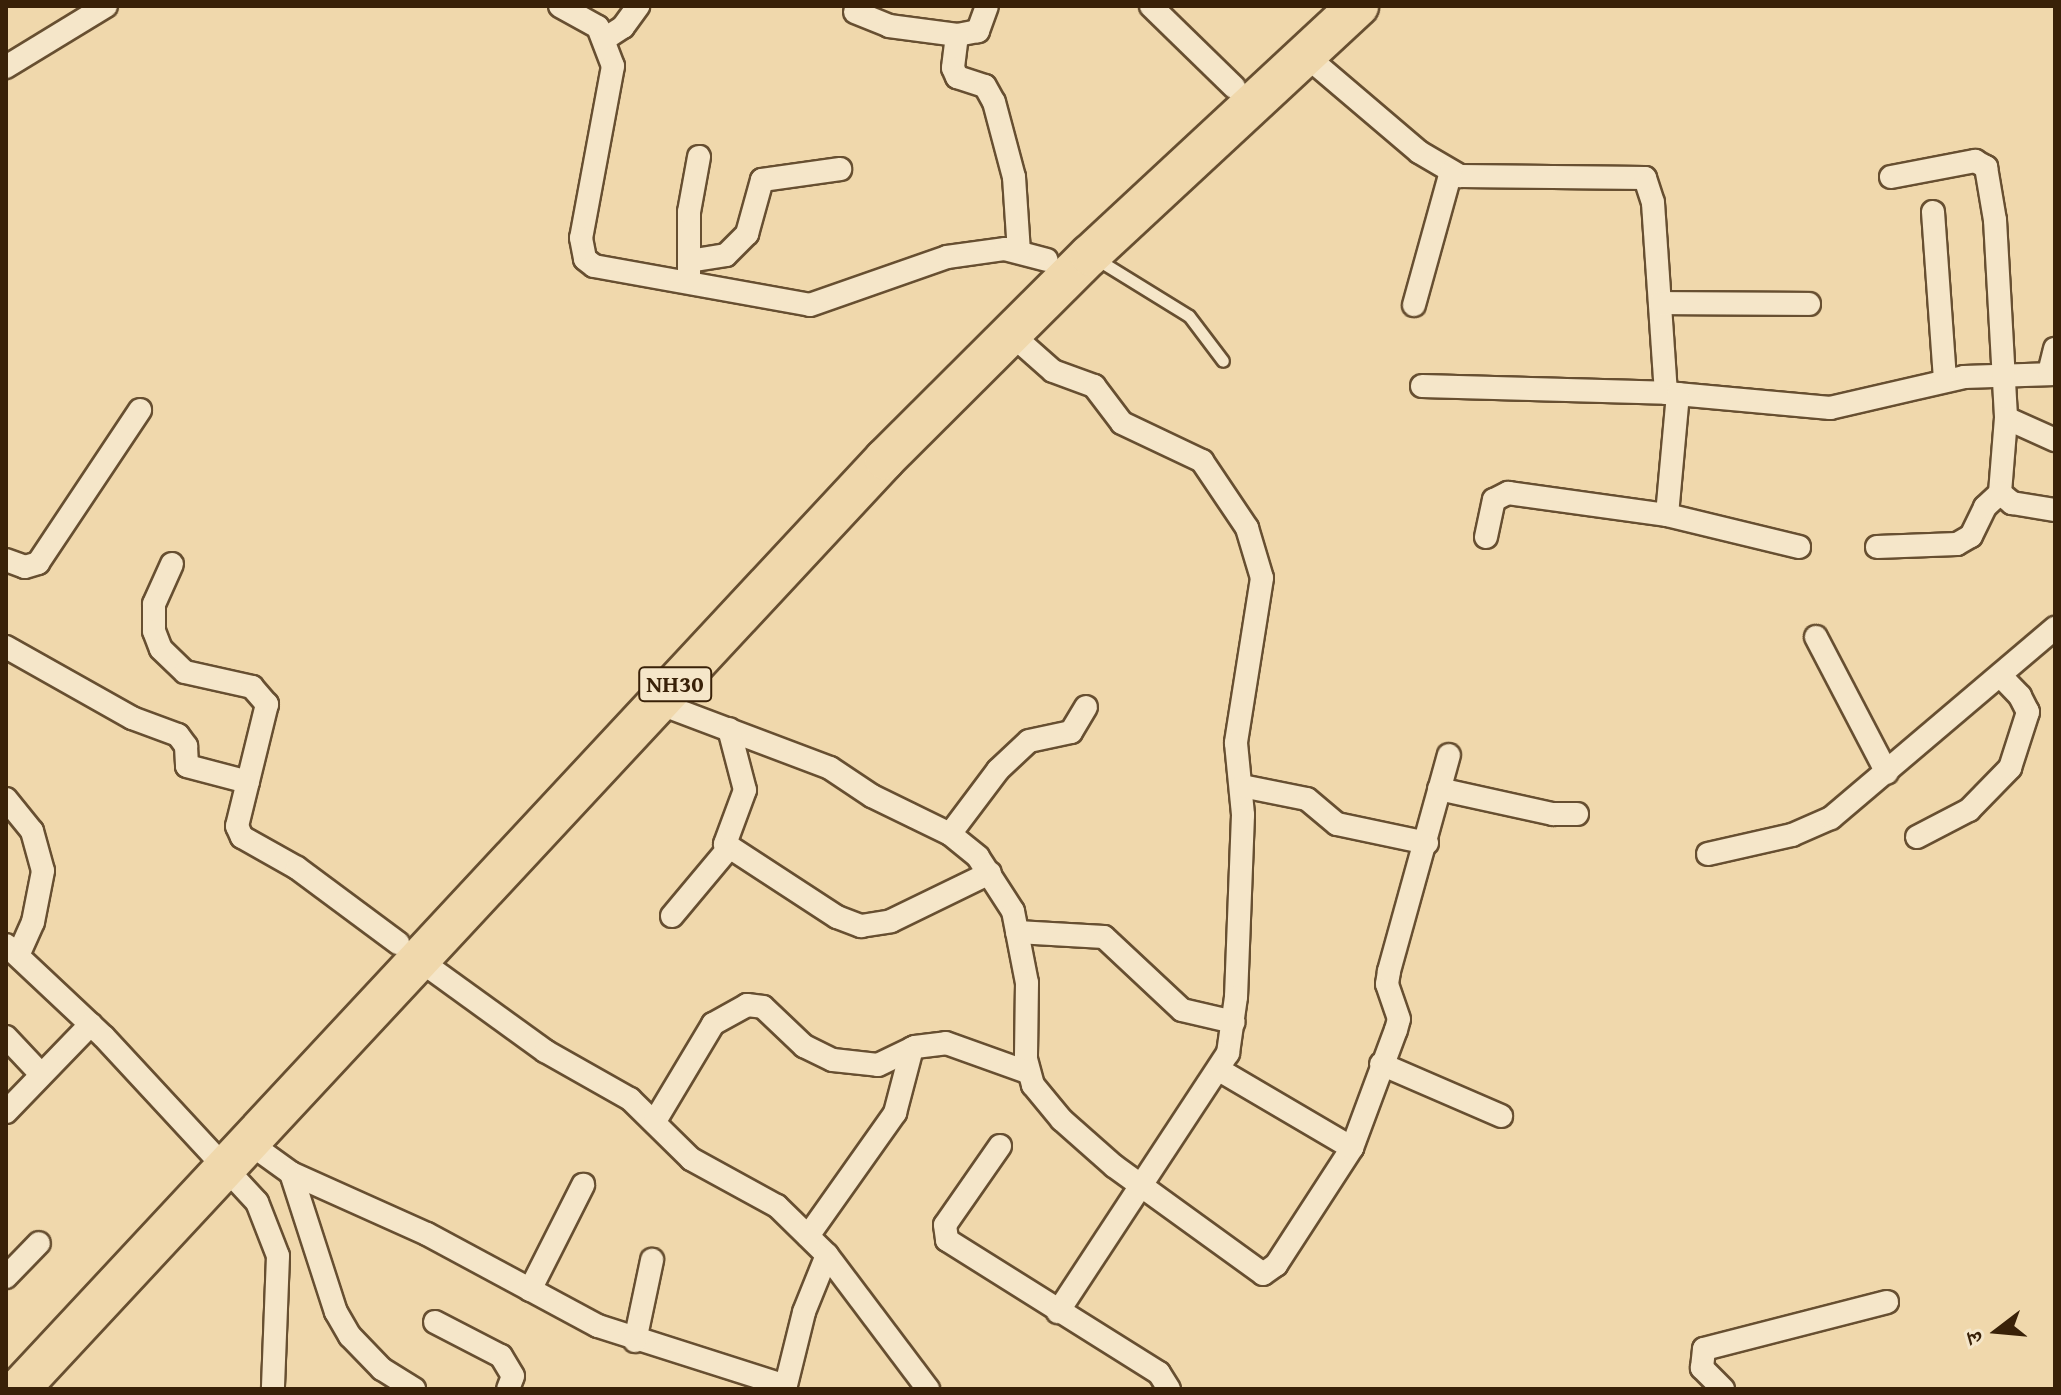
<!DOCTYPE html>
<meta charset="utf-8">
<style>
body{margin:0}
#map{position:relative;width:2061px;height:1395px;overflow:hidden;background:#f0d8ac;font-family:"Gentium Book Plus","Noto Serif Devanagari",serif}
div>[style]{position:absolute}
.roads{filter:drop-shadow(2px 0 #674f31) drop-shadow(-2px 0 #674f31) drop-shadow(0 2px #674f31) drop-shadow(0 -2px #674f31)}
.lane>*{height:11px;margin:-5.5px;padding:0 5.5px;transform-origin:5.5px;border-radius:5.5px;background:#f5e6c9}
.street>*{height:22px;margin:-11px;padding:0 11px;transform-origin:11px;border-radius:11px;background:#f5e6c9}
.highway>*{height:40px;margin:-20px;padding:0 20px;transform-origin:20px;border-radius:20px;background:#f0d8ac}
span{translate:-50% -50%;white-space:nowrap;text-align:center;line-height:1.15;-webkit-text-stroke:6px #f5e6c9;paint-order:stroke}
.shield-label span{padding:2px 6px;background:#f5e6c9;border:2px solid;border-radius:6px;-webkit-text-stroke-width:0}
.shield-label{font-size:24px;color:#392108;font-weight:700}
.frame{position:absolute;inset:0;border:8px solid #392108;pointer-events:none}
.north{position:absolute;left:1957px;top:1291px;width:80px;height:80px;-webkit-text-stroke:6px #f5e6c9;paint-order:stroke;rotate:254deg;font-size:22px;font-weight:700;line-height:32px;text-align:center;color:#392108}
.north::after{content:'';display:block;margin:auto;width:28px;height:36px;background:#392108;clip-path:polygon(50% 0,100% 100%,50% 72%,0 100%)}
</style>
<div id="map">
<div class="roads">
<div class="lane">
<i style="left:1095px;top:258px;width:110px;rotate:31.7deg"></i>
<i style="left:1189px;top:316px;width:56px;rotate:52.9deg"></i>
</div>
<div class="street">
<i style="left:560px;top:6px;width:43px;rotate:28.9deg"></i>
<i style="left:598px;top:27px;width:42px;rotate:69deg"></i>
<i style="left:613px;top:66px;width:175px;rotate:100.5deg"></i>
<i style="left:581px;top:238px;width:21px;rotate:79deg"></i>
<i style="left:585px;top:259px;width:11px;rotate:38deg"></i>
<i style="left:594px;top:266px;width:219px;rotate:10.2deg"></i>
<i style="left:810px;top:305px;width:145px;rotate:-19.3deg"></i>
<i style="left:947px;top:257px;width:59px;rotate:-7.9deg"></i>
<i style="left:1005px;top:249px;width:43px;rotate:14.7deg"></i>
<i style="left:987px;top:6px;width:27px;rotate:110deg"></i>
<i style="left:978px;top:31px;width:21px;rotate:169deg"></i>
<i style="left:957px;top:35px;width:33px;rotate:97deg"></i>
<i style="left:953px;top:68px;width:10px;rotate:66deg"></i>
<i style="left:957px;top:77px;width:29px;rotate:18deg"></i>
<i style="left:985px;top:86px;width:18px;rotate:61deg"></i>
<i style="left:994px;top:102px;width:78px;rotate:75.1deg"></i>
<i style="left:1014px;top:177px;width:75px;rotate:86.2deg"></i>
<i style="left:1151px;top:6px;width:116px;rotate:44.3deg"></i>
<i style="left:855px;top:12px;width:37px;rotate:22deg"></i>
<i style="left:889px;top:26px;width:69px;rotate:7.5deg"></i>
<i style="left:606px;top:38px;width:20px;rotate:-33deg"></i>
<i style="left:623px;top:27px;width:26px;rotate:-54deg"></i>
<i style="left:1304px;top:54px;width:151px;rotate:40.4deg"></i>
<i style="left:1419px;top:152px;width:48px;rotate:30.3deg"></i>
<i style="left:1460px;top:176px;width:185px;rotate:0.6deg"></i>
<i style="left:1645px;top:178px;width:26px;rotate:72deg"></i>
<i style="left:1653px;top:203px;width:190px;rotate:86.1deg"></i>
<i style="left:1666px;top:393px;width:165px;rotate:5.2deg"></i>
<i style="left:1830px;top:408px;width:138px;rotate:-13deg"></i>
<i style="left:1964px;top:377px;width:91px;rotate:-1.9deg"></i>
<i style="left:6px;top:67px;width:117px;rotate:-31.4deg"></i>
<i style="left:1891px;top:177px;width:86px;rotate:-10.8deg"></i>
<i style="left:1975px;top:161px;width:13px;rotate:29deg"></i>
<i style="left:1986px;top:167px;width:54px;rotate:80.4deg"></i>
<i style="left:1995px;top:220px;width:198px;rotate:86.8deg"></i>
<i style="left:2006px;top:418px;width:54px;rotate:24.2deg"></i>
<i style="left:1933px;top:212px;width:169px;rotate:85.9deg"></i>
<i style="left:689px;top:261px;width:37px;rotate:-9deg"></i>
<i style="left:726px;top:255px;width:30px;rotate:-45deg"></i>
<i style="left:747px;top:234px;width:56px;rotate:-74.5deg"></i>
<i style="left:762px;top:180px;width:79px;rotate:-8deg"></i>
<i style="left:689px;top:276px;width:64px;rotate:-90deg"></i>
<i style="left:689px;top:212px;width:56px;rotate:-79.7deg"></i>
<i style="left:1660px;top:303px;width:149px;rotate:0.4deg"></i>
<i style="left:1414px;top:305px;width:138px;rotate:-74.5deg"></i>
<i style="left:1010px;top:333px;width:57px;rotate:41.5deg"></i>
<i style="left:1053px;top:371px;width:44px;rotate:20.1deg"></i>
<i style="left:1094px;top:386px;width:46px;rotate:52.9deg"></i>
<i style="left:1122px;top:423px;width:89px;rotate:25.4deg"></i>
<i style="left:1202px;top:461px;width:81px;rotate:56.1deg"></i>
<i style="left:1247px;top:528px;width:52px;rotate:73.3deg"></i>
<i style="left:1262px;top:578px;width:167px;rotate:99deg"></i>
<i style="left:1236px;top:743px;width:72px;rotate:84.4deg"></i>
<i style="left:1243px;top:815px;width:182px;rotate:92.2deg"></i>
<i style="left:1236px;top:997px;width:57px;rotate:98.1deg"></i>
<i style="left:1228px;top:1053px;width:310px;rotate:123.3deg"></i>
<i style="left:2049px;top:373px;width:25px;rotate:-76deg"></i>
<i style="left:1422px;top:386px;width:244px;rotate:1.6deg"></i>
<i style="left:1678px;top:394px;width:121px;rotate:95.2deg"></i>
<i style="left:1667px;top:515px;width:136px;rotate:13.6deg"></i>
<i style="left:2006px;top:418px;width:75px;rotate:94.6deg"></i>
<i style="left:2000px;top:493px;width:16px;rotate:40deg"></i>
<i style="left:2012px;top:503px;width:44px;rotate:9.2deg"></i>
<i style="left:1486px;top:537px;width:38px;rotate:-78deg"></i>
<i style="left:1494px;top:500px;width:16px;rotate:-27deg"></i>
<i style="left:1508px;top:493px;width:161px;rotate:7.9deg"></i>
<i style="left:1877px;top:547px;width:80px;rotate:-2.1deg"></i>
<i style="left:1957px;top:544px;width:16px;rotate:-30deg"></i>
<i style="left:1971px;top:536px;width:32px;rotate:-64deg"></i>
<i style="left:1985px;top:507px;width:21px;rotate:-43deg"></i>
<i style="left:6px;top:560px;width:20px;rotate:20deg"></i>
<i style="left:25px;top:567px;width:14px;rotate:-17deg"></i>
<i style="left:38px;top:563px;width:184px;rotate:-56.3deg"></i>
<i style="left:172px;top:564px;width:44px;rotate:114.2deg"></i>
<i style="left:154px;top:604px;width:27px;rotate:90deg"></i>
<i style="left:154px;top:631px;width:19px;rotate:69deg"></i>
<i style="left:161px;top:649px;width:33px;rotate:44deg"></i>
<i style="left:185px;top:672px;width:69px;rotate:12.6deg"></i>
<i style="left:252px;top:687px;width:23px;rotate:49deg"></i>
<i style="left:267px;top:704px;width:126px;rotate:103.8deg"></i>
<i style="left:237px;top:826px;width:12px;rotate:66deg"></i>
<i style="left:242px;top:837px;width:63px;rotate:29.4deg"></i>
<i style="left:297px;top:868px;width:126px;rotate:36.6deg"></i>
<i style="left:1816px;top:637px;width:153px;rotate:62.4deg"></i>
<i style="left:6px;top:647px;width:145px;rotate:29.4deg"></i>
<i style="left:132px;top:718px;width:49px;rotate:20.3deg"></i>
<i style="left:178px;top:735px;width:14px;rotate:54deg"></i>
<i style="left:186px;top:746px;width:20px;rotate:87deg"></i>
<i style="left:187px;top:766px;width:63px;rotate:14.7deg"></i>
<i style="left:658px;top:703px;width:184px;rotate:20.7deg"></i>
<i style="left:830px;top:768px;width:50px;rotate:33.7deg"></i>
<i style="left:872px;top:796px;width:87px;rotate:26deg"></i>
<i style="left:950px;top:834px;width:36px;rotate:39deg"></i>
<i style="left:978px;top:857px;width:64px;rotate:57.1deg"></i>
<i style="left:1013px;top:911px;width:73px;rotate:79deg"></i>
<i style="left:1027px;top:983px;width:76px;rotate:90.8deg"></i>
<i style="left:1026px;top:1059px;width:27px;rotate:75deg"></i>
<i style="left:1033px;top:1085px;width:45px;rotate:50.4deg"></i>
<i style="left:1062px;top:1120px;width:69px;rotate:41.5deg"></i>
<i style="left:1114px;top:1166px;width:184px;rotate:35.9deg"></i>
<i style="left:1263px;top:1274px;width:16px;rotate:-35deg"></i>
<i style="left:1276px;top:1265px;width:140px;rotate:-57deg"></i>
<i style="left:1352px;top:1148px;width:126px;rotate:-69.6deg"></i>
<i style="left:1396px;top:1030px;width:11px;rotate:-75deg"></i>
<i style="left:1399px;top:1019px;width:37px;rotate:-109deg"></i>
<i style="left:1387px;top:984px;width:13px;rotate:-81deg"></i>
<i style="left:1389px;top:971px;width:224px;rotate:-74.5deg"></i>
<i style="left:729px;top:729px;width:63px;rotate:75.3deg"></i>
<i style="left:745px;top:790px;width:58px;rotate:110.3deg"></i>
<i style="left:725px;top:844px;width:134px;rotate:33.1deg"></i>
<i style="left:837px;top:917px;width:26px;rotate:21deg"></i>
<i style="left:861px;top:926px;width:30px;rotate:-9deg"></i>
<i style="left:891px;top:921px;width:110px;rotate:-25.9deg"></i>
<i style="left:1242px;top:786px;width:66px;rotate:11.3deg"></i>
<i style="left:1307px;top:799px;width:39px;rotate:40deg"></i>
<i style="left:1337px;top:824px;width:92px;rotate:11.9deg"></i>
<i style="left:1439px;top:789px;width:117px;rotate:12.4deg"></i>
<i style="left:1553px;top:814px;width:24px"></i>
<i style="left:6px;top:799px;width:41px;rotate:50.9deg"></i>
<i style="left:32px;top:831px;width:41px;rotate:74.6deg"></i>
<i style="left:43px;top:871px;width:52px;rotate:101.1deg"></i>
<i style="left:33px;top:922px;width:36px;rotate:114deg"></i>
<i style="left:950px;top:834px;width:80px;rotate:-53.1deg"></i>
<i style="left:998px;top:770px;width:42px;rotate:-43.1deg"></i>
<i style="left:1029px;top:741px;width:43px;rotate:-12.1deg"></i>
<i style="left:1071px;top:732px;width:29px;rotate:-59deg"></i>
<i style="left:1917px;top:837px;width:59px;rotate:-27.4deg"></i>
<i style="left:1969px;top:810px;width:59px;rotate:-45.7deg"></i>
<i style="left:2010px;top:768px;width:59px;rotate:-72.2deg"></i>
<i style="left:2028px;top:712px;width:18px;rotate:-117deg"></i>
<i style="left:2020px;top:696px;width:29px;rotate:-134deg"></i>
<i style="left:1708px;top:854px;width:86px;rotate:-12.7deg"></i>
<i style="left:1792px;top:835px;width:43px;rotate:-23.6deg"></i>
<i style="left:1831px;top:818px;width:294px;rotate:-40.3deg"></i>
<i style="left:672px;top:916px;width:87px;rotate:-50.1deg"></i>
<i style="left:1017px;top:932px;width:87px;rotate:3.3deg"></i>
<i style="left:1104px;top:937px;width:107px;rotate:43.1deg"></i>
<i style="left:1182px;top:1010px;width:53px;rotate:13deg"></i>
<i style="left:6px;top:945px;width:134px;rotate:43.2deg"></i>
<i style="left:104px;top:1037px;width:225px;rotate:47.2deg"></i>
<i style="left:257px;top:1202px;width:58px;rotate:68.7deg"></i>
<i style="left:278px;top:1256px;width:133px;rotate:92.2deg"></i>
<i style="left:418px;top:959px;width:157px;rotate:35.9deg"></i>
<i style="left:545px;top:1051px;width:98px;rotate:29.5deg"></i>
<i style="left:630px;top:1099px;width:86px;rotate:44.5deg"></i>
<i style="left:691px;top:1159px;width:98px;rotate:28.7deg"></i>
<i style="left:777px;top:1206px;width:70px;rotate:44.4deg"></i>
<i style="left:827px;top:1255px;width:168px;rotate:53deg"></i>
<i style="left:6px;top:1037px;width:48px;rotate:46.7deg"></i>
<i style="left:1381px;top:1064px;width:131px;rotate:23.4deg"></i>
<i style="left:1221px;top:1071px;width:152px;rotate:30.4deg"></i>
<i style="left:6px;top:1112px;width:122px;rotate:-46deg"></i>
<i style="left:655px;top:1121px;width:113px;rotate:-59.1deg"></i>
<i style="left:713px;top:1024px;width:39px;rotate:-29deg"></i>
<i style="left:747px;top:1005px;width:16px;rotate:7deg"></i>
<i style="left:763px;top:1007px;width:57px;rotate:43.6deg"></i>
<i style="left:804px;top:1046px;width:32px;rotate:26deg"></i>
<i style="left:833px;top:1060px;width:45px;rotate:6.3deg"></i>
<i style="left:878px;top:1065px;width:41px;rotate:-25.9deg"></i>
<i style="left:915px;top:1047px;width:31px;rotate:-7deg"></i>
<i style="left:946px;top:1043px;width:86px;rotate:19.7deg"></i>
<i style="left:248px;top:1142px;width:53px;rotate:35.8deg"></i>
<i style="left:291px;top:1173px;width:149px;rotate:24.2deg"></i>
<i style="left:427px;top:1234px;width:194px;rotate:28.3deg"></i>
<i style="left:598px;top:1326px;width:197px;rotate:17.7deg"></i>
<i style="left:1000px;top:1146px;width:96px;rotate:124.8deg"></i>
<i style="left:945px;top:1225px;width:15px;rotate:82deg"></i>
<i style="left:947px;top:1240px;width:250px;rotate:32.1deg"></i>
<i style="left:1159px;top:1373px;width:19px;rotate:58deg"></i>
<i style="left:291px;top:1173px;width:146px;rotate:72.1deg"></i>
<i style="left:336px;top:1312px;width:28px;rotate:60deg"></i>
<i style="left:350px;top:1336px;width:46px;rotate:45.9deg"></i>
<i style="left:382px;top:1369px;width:38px;rotate:32deg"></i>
<i style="left:808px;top:1236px;width:151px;rotate:-54.7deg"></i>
<i style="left:895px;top:1113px;width:67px;rotate:-75.3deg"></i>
<i style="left:6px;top:1277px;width:47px;rotate:-45.9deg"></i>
<i style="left:530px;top:1290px;width:118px;rotate:-63.2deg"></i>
<i style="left:435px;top:1322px;width:74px;rotate:27.3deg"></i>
<i style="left:501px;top:1356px;width:23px;rotate:59deg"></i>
<i style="left:513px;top:1376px;width:14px;rotate:111deg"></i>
<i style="left:635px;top:1341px;width:83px;rotate:-78.1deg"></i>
<i style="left:785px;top:1389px;width:79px;rotate:-76.1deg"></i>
<i style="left:804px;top:1312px;width:61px;rotate:-68deg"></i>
<i style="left:1723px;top:1389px;width:30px;rotate:-135deg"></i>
<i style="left:1702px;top:1368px;width:19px;rotate:-84deg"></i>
<i style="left:1704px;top:1349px;width:189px;rotate:-14.4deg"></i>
</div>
<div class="highway">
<i style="left:19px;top:1389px;width:1271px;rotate:-47.04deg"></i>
<i style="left:885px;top:459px;width:289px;rotate:-44.9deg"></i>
<i style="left:1090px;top:255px;width:366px;rotate:-42.9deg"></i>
</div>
</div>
<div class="shield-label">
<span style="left:675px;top:684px">NH30</span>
</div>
<div class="frame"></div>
<div class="north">उ</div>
</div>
